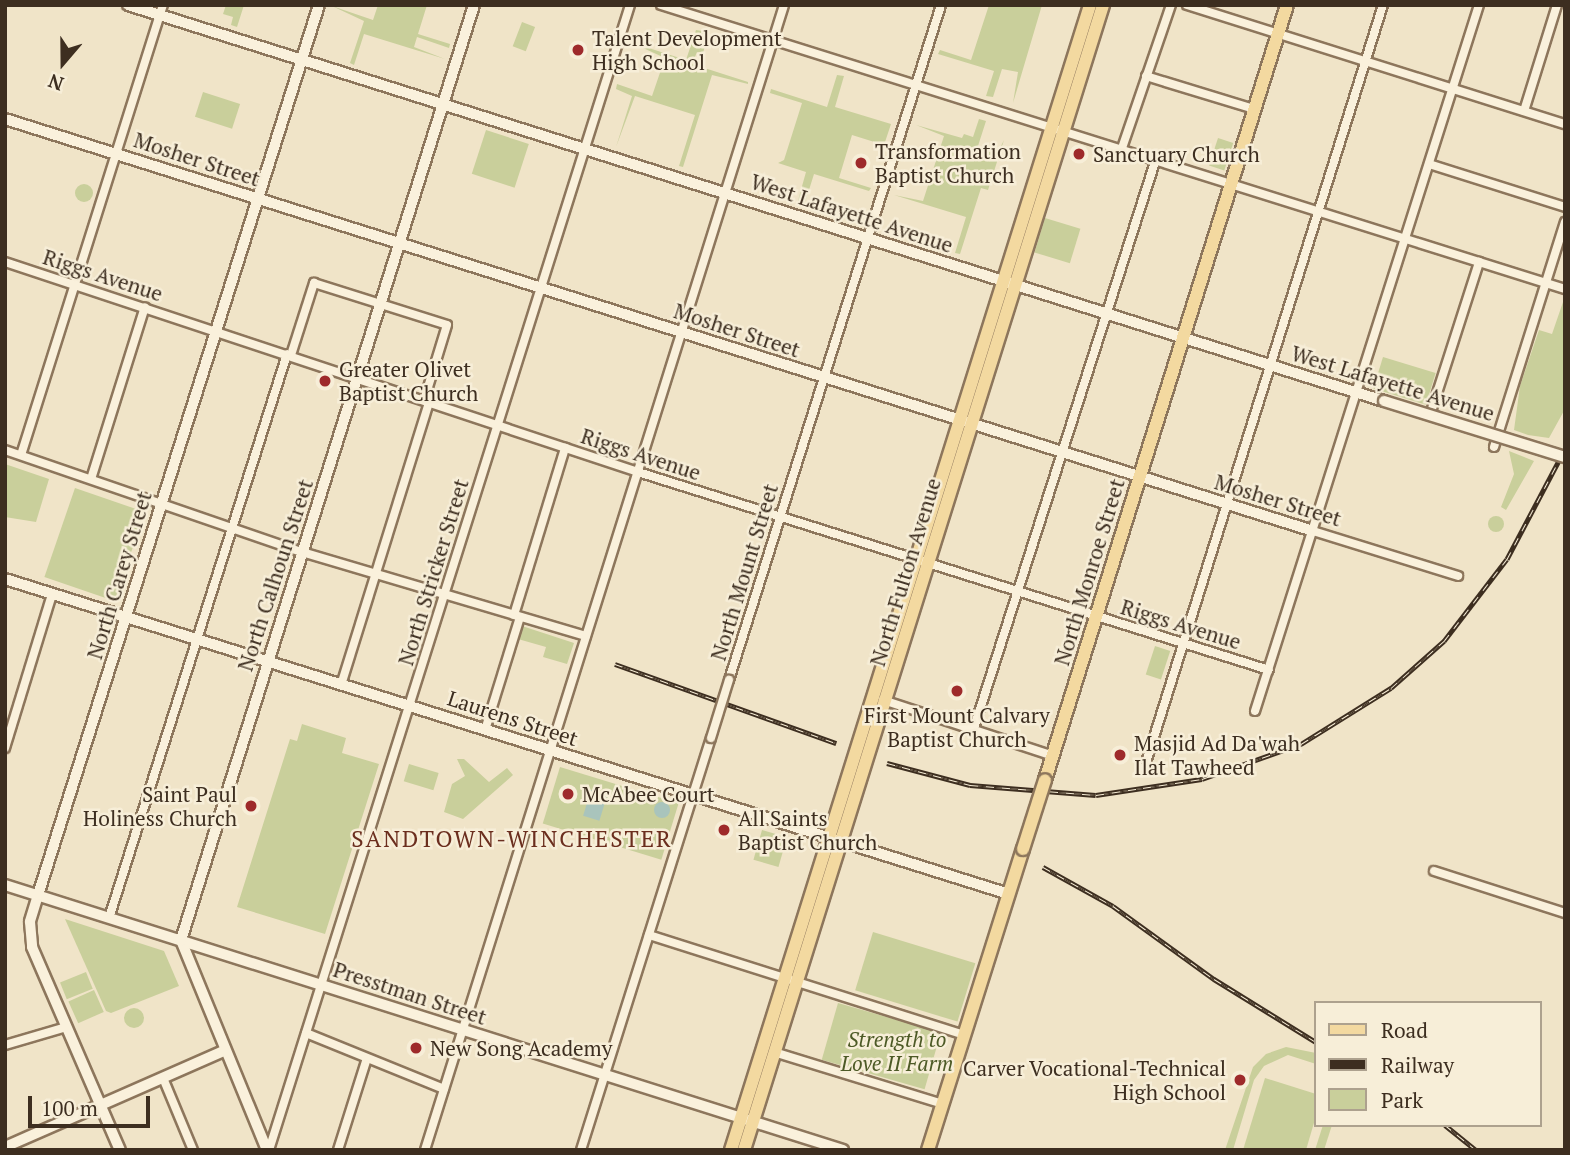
<!DOCTYPE html>
<style>
body{margin:0}
#map{position:relative;width:1570px;height:1155px;overflow:hidden;background:#f0e4c8;font-family:"PT Serif",serif}
div>[style]{position:absolute}
.green>*{inset:0;background:#c9cf9b;transform-origin:0 0}
.round{border-radius:50%}
.water>*{inset:0;background:#a9c4bc;transform-origin:0 0}
.roads{filter:drop-shadow(2px 0 #8d765c) drop-shadow(-2px 0 #8d765c) drop-shadow(0 2px #8d765c) drop-shadow(0 -2px #8d765c)}
.minor>*{height:8px;margin:-4px;padding:0 4px;transform-origin:4px;border-radius:4px;background:#faf1dc}
.tertiary>*{height:10px;margin:-5px;padding:0 5px;transform-origin:5px;border-radius:5px;background:#faf1dc}
.secondary>*{height:10px;margin:-5px;padding:0 5px;transform-origin:5px;border-radius:5px;background:#faf1dc}
.primary>*{height:12px;margin:-6px;padding:0 6px;transform-origin:6px;border-radius:6px;background:#f3d9a0}
.rail>*{height:5px;margin-top:-2.5px;transform-origin:0;background:repeating-linear-gradient(90deg,#f7eed8 0 8px,#3d2e20 0 16px);box-sizing:border-box;border-block:2px solid #3d2e20}
.bridges{filter:drop-shadow(2px 0 #8d765c) drop-shadow(-2px 0 #8d765c) drop-shadow(0 2px #8d765c) drop-shadow(0 -2px #8d765c)}
.minor-bridge>*{height:8px;margin:-4px;padding:0 4px;transform-origin:4px;border-radius:4px;background:#faf1dc}
.secondary-bridge>*{height:10px;margin:-5px;padding:0 5px;transform-origin:5px;border-radius:5px;background:#faf1dc}
.primary-bridge>*{height:12px;margin:-6px;padding:0 6px;transform-origin:6px;border-radius:6px;background:#f3d9a0}
.dots>*{width:19px;height:19px;translate:-50% -50%;box-sizing:border-box;border:4px solid #f7eed8;border-radius:50%}
span{translate:-50% -50%;white-space:nowrap;text-align:center;line-height:1.15;-webkit-text-stroke:5px #f7eed8;paint-order:stroke}
.poi-label{font-size:21px;color:#3d2e20}
.left{translate:0 -50%;text-align:left}
.right{translate:-100% -50%;text-align:right}
.street-label{font-size:21px;color:#3d2e20}
.park-label{font-size:21px;color:#4d5a26;font-style:italic}
.neighbourhood-label{font-size:23px;color:#6b2e1e;letter-spacing:2px}
.frame{position:absolute;inset:0;border:7px solid #3d2e20;pointer-events:none}
.legend{position:absolute;left:1314px;top:1001px;width:228px;height:126px;box-sizing:border-box;background:#f7eed8;border:2px solid #ada18e;margin:0;padding:9px 12px;list-style:none;font-size:21px;color:#3d2e20}
.legend li{display:flex;align-items:center;gap:14px;height:35px}
.legend b{width:35px;border:2px solid #ada18e}
.north{position:absolute;left:28px;top:28px;width:70px;height:70px;-webkit-text-stroke:5px #f7eed8;paint-order:stroke;rotate:200deg;font-size:19px;font-weight:700;line-height:28px;text-align:center;color:#3d2e20}
.north::after{content:'';display:block;margin:auto;width:24px;height:32px;background:#3d2e20;clip-path:polygon(50% 0,100% 100%,50% 72%,0 100%)}
.scale{position:absolute;left:28px;top:1096px;width:122px;height:32px;box-sizing:border-box;border:4px solid #3d2e20;border-top:0;padding-left:9px;font-size:21px;line-height:24px;white-space:nowrap;color:#3d2e20;-webkit-text-stroke:5px #f7eed8;paint-order:stroke}
</style>
<div id="map">
<div class="green">
<i style="clip-path:polygon(226px 5px,244px 5px,237px 27px,231px 25px,233px 17px,223px 14px)"></i>
<i style="clip-path:polygon(378px 5px,427px 5px,418px 34px,450px 44px,449px 48px,417px 37px,414px 47px,445px 59px,364px 34px,354px 65px,350px 63px,364px 21px,332px 6px,373px 20px)"></i>
<i style="clip-path:polygon(989px 5px,1042px 5px,1013px 103px,1018px 72px,1002px 69px,993px 97px,986px 96px,994px 71px,938px 54px,940px 50px,971px 60px)"></i>
<i style="left:522px;top:22px;width:14px;height:26px;rotate:21deg"></i>
<i style="clip-path:polygon(696px 30px,709px 32px,703px 53px,697px 52px,692px 64px,748px 82px,748px 84px,712px 75px,683px 167px,679px 166px,695px 115px,635px 96px,616px 147px,632px 96px,616px 89px,617px 84px,652px 96px,665px 58px,630px 42px,686px 60px)"></i>
<i style="clip-path:polygon(837px 75px,844px 76px,835px 107px,891px 124px,884px 145px,852px 135px,839px 178px,871px 188px,869px 191px,814px 174px,804px 206px,797px 204px,806px 172px,778px 163px,784px 160px,802px 103px,770px 93px,771px 89px,827px 107px)"></i>
<i style="left:203px;top:92px;width:39px;height:26px;rotate:18deg"></i>
<i style="clip-path:polygon(979px 119px,986px 121px,978px 146px,998px 152px,1004px 140px,988px 190px,981px 188px,960px 254px,955px 253px,966px 217px,894px 195px,923px 201px,944px 136px,916px 125px,962px 138px,964px 134px,973px 137px)"></i>
<i style="left:486px;top:130px;width:45px;height:46px;rotate:18deg"></i>
<i style="left:1218px;top:138px;width:16px;height:29px;rotate:18deg"></i>
<i class="round" style="left:75px;top:184px;width:18px;height:18px"></i>
<i style="left:1045px;top:218px;width:37px;height:36px;rotate:17deg"></i>
<i style="clip-path:polygon(1563px 302px,1565px 409px,1549px 438px,1528px 435px,1514px 430px,1520px 386px,1539px 330px,1552px 334px)"></i>
<i style="left:1383px;top:357px;width:55px;height:33px;rotate:17deg"></i>
<i style="clip-path:polygon(1509px 451px,1534px 461px,1506px 510px,1501px 507px,1514px 474px)"></i>
<i style="clip-path:polygon(5px 464px,49px 479px,36px 522px,5px 517px)"></i>
<i style="left:75px;top:488px;width:74px;height:94px;rotate:19deg"></i>
<i class="round" style="left:1488px;top:516px;width:16px;height:16px"></i>
<i style="clip-path:polygon(522px 626px,574px 643px,567px 664px,543px 657px,546px 647px,518px 639px)"></i>
<i style="left:1155px;top:646px;width:16px;height:30px;rotate:18deg"></i>
<i style="clip-path:polygon(302px 724px,346px 738px,342px 753px,379px 764px,325px 934px,237px 907px,290px 739px,297px 741px)"></i>
<i style="clip-path:polygon(457px 759px,464px 759px,489px 782px,507px 768px,513px 775px,463px 819px,444px 812px,452px 784px,465px 776px)"></i>
<i style="left:409px;top:764px;width:31px;height:18px;rotate:17deg"></i>
<i style="left:560px;top:767px;width:124px;height:59px;rotate:17deg"></i>
<i style="left:762px;top:830px;width:26px;height:31px;rotate:16deg"></i>
<i style="clip-path:polygon(65px 919px,164px 951px,179px 986px,111px 1013px,106px 1011px)"></i>
<i style="left:873px;top:932px;width:107px;height:61px;rotate:17deg"></i>
<i style="left:86px;top:972px;width:18px;height:28px;rotate:68deg"></i>
<i style="left:94px;top:990px;width:24px;height:28px;rotate:66deg"></i>
<i style="left:838px;top:1003px;width:107px;height:59px;rotate:16deg"></i>
<i class="round" style="left:124px;top:1008px;width:20px;height:20px"></i>
<i style="clip-path:polygon(1286px 1047px,1316px 1053px,1316px 1064px,1288px 1055px,1264px 1066px,1254px 1080px,1233px 1150px,1225px 1150px,1253px 1067px,1266px 1054px)"></i>
<i style="clip-path:polygon(1265px 1078px,1316px 1094px,1316px 1116px,1306px 1150px,1243px 1150px)"></i>
<i style="clip-path:polygon(1323px 1125px,1332px 1125px,1324px 1150px,1315px 1150px)"></i>
</div>
<div class="water">
<i style="left:591px;top:790px;width:17px;height:27px;rotate:17deg"></i>
<i class="round" style="left:654px;top:802px;width:16px;height:16px"></i>
</div>
<div class="roads">
<div class="minor">
<i style="left:661px;top:5px;width:948px;rotate:17.44deg"></i>
<i style="left:1187px;top:5px;width:396px;rotate:17.5deg"></i>
<i style="left:1146px;top:76px;width:113px;rotate:17deg"></i>
<i style="left:1524px;top:111px;width:111px;rotate:-72.7deg"></i>
<i style="left:1121px;top:151px;width:154px;rotate:-71.1deg"></i>
<i style="left:1429px;top:164px;width:143px;rotate:17.5deg"></i>
<i style="left:5px;top:262px;width:667px;rotate:18.35deg"></i>
<i style="left:638px;top:472px;width:661px;rotate:17.42deg"></i>
<i style="left:291px;top:355px;width:76px;rotate:-72.3deg"></i>
<i style="left:314px;top:283px;width:139px;rotate:17.5deg"></i>
<i style="left:447px;top:325px;width:78px;rotate:107deg"></i>
<i style="left:1435px;top:416px;width:5px;rotate:-169deg"></i>
<i style="left:1430px;top:415px;width:161px;rotate:-72.2deg"></i>
<i style="left:1494px;top:447px;width:236px;rotate:-72.5deg"></i>
<i style="left:5px;top:450px;width:314px;rotate:19deg"></i>
<i style="left:302px;top:552px;width:296px;rotate:16.5deg"></i>
<i style="left:21px;top:455px;width:472px;rotate:-72.5deg"></i>
<i style="left:91px;top:479px;width:180px;rotate:-72.6deg"></i>
<i style="left:1313px;top:531px;width:152px;rotate:17.2deg"></i>
<i style="left:514px;top:615px;width:175px;rotate:-73deg"></i>
<i style="left:729px;top:680px;width:708px;rotate:-72.56deg"></i>
<i style="left:341px;top:685px;width:296px;rotate:-72.7deg"></i>
<i style="left:883px;top:700px;width:179px;rotate:18.2deg"></i>
<i style="left:1255px;top:711px;width:741px;rotate:-72.4deg"></i>
<i style="left:485px;top:730px;width:118px;rotate:-72.8deg"></i>
<i style="left:973px;top:731px;width:597px;rotate:-72.26deg"></i>
<i style="left:5px;top:748px;width:161px;rotate:-73deg"></i>
<i style="left:1144px;top:769px;width:801px;rotate:-72.63deg"></i>
<i style="left:1434px;top:871px;width:138px;rotate:17.8deg"></i>
<i style="left:109px;top:918px;width:591px;rotate:-72.48deg"></i>
<i style="left:649px;top:935px;width:331px;rotate:17.6deg"></i>
<i style="left:306px;top:1033px;width:149px;rotate:22.1deg"></i>
<i style="left:5px;top:1045px;width:64px;rotate:-16.4deg"></i>
<i style="left:774px;top:1052px;width:177px;rotate:17.1deg"></i>
<i style="left:163px;top:1078px;width:78px;rotate:67.4deg"></i>
<i style="left:269px;top:1150px;width:1201px;rotate:-72.5deg"></i>
<i style="left:338px;top:1150px;width:96px;rotate:-72.5deg"></i>
<i style="left:425px;top:1150px;width:1200px;rotate:-72.59deg"></i>
<i style="left:581px;top:1150px;width:432px;rotate:-72.5deg"></i>
</div>
<div class="tertiary">
<i style="left:5px;top:119px;width:1371px;rotate:17.48deg"></i>
<i style="left:5px;top:579px;width:1052px;rotate:17.42deg"></i>
<i style="left:5px;top:885px;width:879px;rotate:17.55deg"></i>
<i style="left:38px;top:895px;width:28px;rotate:107deg"></i>
<i style="left:30px;top:922px;width:25px;rotate:85deg"></i>
<i style="left:32px;top:947px;width:221px;rotate:66.6deg"></i>
<i style="left:5px;top:1147px;width:239px;rotate:-23.7deg"></i>
<i style="left:267px;top:1150px;width:227px;rotate:-112.3deg"></i>
<i style="left:181px;top:940px;width:980px;rotate:-72.6deg"></i>
</div>
<div class="secondary">
<i style="left:128px;top:5px;width:1317px;rotate:17.5deg"></i>
<i style="left:38px;top:895px;width:933px;rotate:-72.48deg"></i>
</div>
<div class="primary">
<i style="left:1045px;top:780px;width:812px;rotate:-72.66deg"></i>
<i style="left:731px;top:1150px;width:1200px;rotate:-72.59deg"></i>
<i style="left:744px;top:1150px;width:1200px;rotate:-72.59deg"></i>
<i style="left:928px;top:1150px;width:316px;rotate:-72.5deg"></i>
</div>
</div>
<div class="rail">
<i style="left:615px;top:664px;width:235px;rotate:19.7deg"></i>
<i style="left:887px;top:763px;width:86px;rotate:14.8deg"></i>
<i style="left:970px;top:785px;width:126px;rotate:4.5deg"></i>
<i style="left:1096px;top:795px;width:107px;rotate:-8.6deg"></i>
<i style="left:1202px;top:779px;width:105px;rotate:-19.5deg"></i>
<i style="left:1301px;top:744px;width:106px;rotate:-31.9deg"></i>
<i style="left:1391px;top:688px;width:71px;rotate:-41.6deg"></i>
<i style="left:1444px;top:641px;width:103px;rotate:-52.5deg"></i>
<i style="left:1507px;top:559px;width:124px;rotate:-62.2deg"></i>
<i style="left:1043px;top:867px;width:80px;rotate:29.1deg"></i>
<i style="left:1113px;top:906px;width:125px;rotate:35.9deg"></i>
<i style="left:1214px;top:979px;width:120px;rotate:31.7deg"></i>
<i style="left:1445px;top:1125px;width:40px;rotate:39deg"></i>
</div>
<div class="bridges">
<div class="minor-bridge">
<i style="left:711px;top:738px;width:61px;rotate:-72.8deg"></i>
</div>
<div class="secondary-bridge">
<i style="left:1384px;top:401px;width:189px;rotate:17.2deg"></i>
</div>
<div class="primary-bridge">
<i style="left:1023px;top:849px;width:72px;rotate:-72.3deg"></i>
</div>
</div>
<div class="dots">
<i style="left:578px;top:50px;background:#9e2a2b"></i>
<i style="left:1079px;top:154px;background:#9e2a2b"></i>
<i style="left:861px;top:163px;background:#9e2a2b"></i>
<i style="left:325px;top:381px;background:#9e2a2b"></i>
<i style="left:957px;top:691px;background:#9e2a2b"></i>
<i style="left:1120px;top:755px;background:#9e2a2b"></i>
<i style="left:568px;top:794px;background:#9e2a2b"></i>
<i style="left:251px;top:806px;background:#9e2a2b"></i>
<i style="left:724px;top:830px;background:#9e2a2b"></i>
<i style="left:416px;top:1048px;background:#9e2a2b"></i>
<i style="left:1240px;top:1080px;background:#9e2a2b"></i>
</div>
<div class="poi-label">
<span class="left" style="left:592px;top:50px">Talent Development<br>High School</span>
<span class="left" style="left:875px;top:163px">Transformation<br>Baptist Church</span>
<span class="left" style="left:1093px;top:154px">Sanctuary Church</span>
<span class="left" style="left:339px;top:381px">Greater Olivet<br>Baptist Church</span>
<span style="left:957px;top:727px">First Mount Calvary<br>Baptist Church</span>
<span class="left" style="left:1134px;top:755px">Masjid Ad Da'wah<br>Ilat Tawheed</span>
<span class="right" style="left:237px;top:806px">Saint Paul<br>Holiness Church</span>
<span class="left" style="left:582px;top:794px">McAbee Court</span>
<span class="left" style="left:738px;top:830px">All Saints<br>Baptist Church</span>
<span class="left" style="left:430px;top:1048px">New Song Academy</span>
<span class="right" style="left:1226px;top:1080px">Carver Vocational-Technical<br>High School</span>
</div>
<div class="street-label">
<span style="left:197px;top:159px;rotate:18deg">Mosher Street</span>
<span style="left:852px;top:213px;rotate:18deg">West Lafayette Avenue</span>
<span style="left:103px;top:275px;rotate:18deg">Riggs Avenue</span>
<span style="left:737px;top:330px;rotate:18deg">Mosher Street</span>
<span style="left:1393px;top:383px;rotate:17deg">West Lafayette Avenue</span>
<span style="left:641px;top:454px;rotate:18deg">Riggs Avenue</span>
<span style="left:1278px;top:500px;rotate:17deg">Mosher Street</span>
<span style="left:433px;top:572px;rotate:-73deg">North Stricker Street</span>
<span style="left:744px;top:572px;rotate:-73deg">North Mount Street</span>
<span style="left:905px;top:572px;rotate:-73deg">North Fulton Avenue</span>
<span style="left:1089px;top:572px;rotate:-73deg">North Monroe Street</span>
<span style="left:119px;top:575px;rotate:-73deg">North Carey Street</span>
<span style="left:275px;top:575px;rotate:-72deg">North Calhoun Street</span>
<span style="left:1181px;top:624px;rotate:17deg">Riggs Avenue</span>
<span style="left:513px;top:718px;rotate:18deg">Laurens Street</span>
<span style="left:410px;top:993px;rotate:18deg">Presstman Street</span>
</div>
<div class="park-label">
<span style="left:897px;top:1051px">Strength to<br>Love II Farm</span>
</div>
<div class="neighbourhood-label">
<span style="left:512px;top:839px">SANDTOWN-WINCHESTER</span>
</div>
<div class="frame"></div>
<ul class="legend">
<li><b style="height:9px;background:#f3d9a0"></b>Road</li>
<li><b style="height:9px;background:#3d2e20"></b>Railway</li>
<li><b style="height:19px;background:#c9cf9b"></b>Park</li>
</ul>
<div class="north">N</div>
<div class="scale">100 m</div>
</div>
